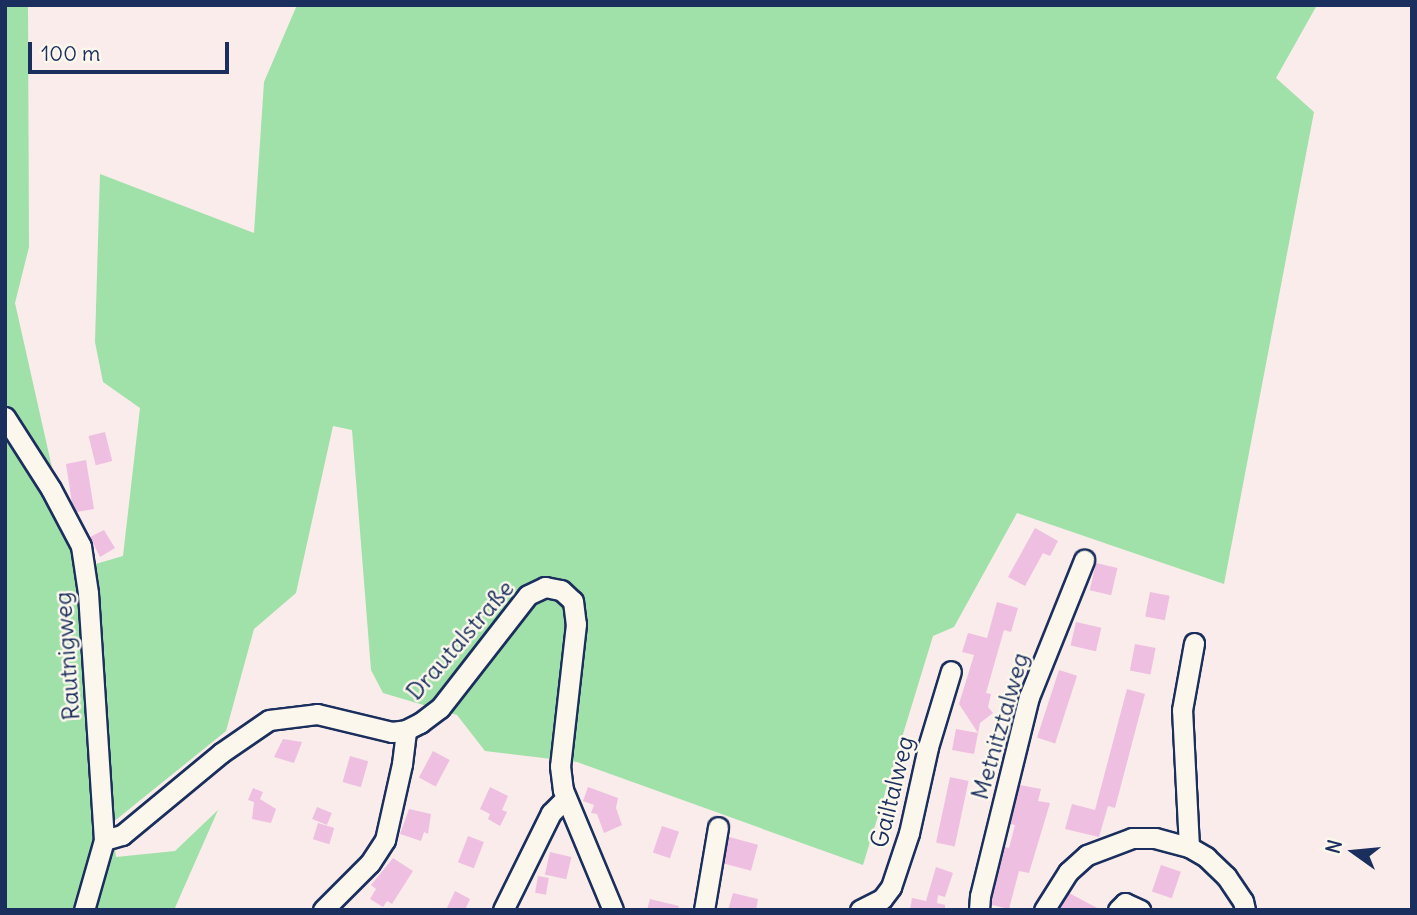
<!DOCTYPE html>
<meta charset="utf-8">
<style>
body{margin:0}
#map{position:relative;width:1417px;height:915px;overflow:hidden;background:#f9ecea;font-family:Delius,sans-serif}
div>[style]{position:absolute}
.green>*{inset:0;background:#a0e0a9}
.building>*{inset:0;background:#efbfe1;transform-origin:0 0}
.roads{filter:drop-shadow(2px 0 #1b2f5e) drop-shadow(-2px 0 #1b2f5e) drop-shadow(0 2px #1b2f5e) drop-shadow(0 -2px #1b2f5e)}
.minor>*{height:19px;margin:-9.5px;padding:0 9.5px;transform-origin:9.5px;border-radius:9.5px;background:#fbf7ec}
span{translate:-50% -50%;white-space:nowrap;text-align:center;line-height:1.15;-webkit-text-stroke:5px #fbf7ec;paint-order:stroke}
.street-label{font-size:24px;color:#1b2f5e}
.frame{position:absolute;inset:0;border:7px solid #1b2f5e;pointer-events:none}
.north{position:absolute;left:1319px;top:817px;width:70px;height:70px;-webkit-text-stroke:5px #fbf7ec;paint-order:stroke;rotate:285deg;font-size:19px;font-weight:700;line-height:28px;text-align:center;color:#1b2f5e}
.north::after{content:'';display:block;margin:auto;width:24px;height:32px;background:#1b2f5e;clip-path:polygon(50% 0,100% 100%,50% 72%,0 100%)}
.scale{position:absolute;left:28px;top:42px;width:201px;height:32px;box-sizing:border-box;border:4px solid #1b2f5e;border-top:0;padding-left:9px;font-size:21px;line-height:24px;white-space:nowrap;color:#1b2f5e;-webkit-text-stroke:5px #fbf7ec;paint-order:stroke}
</style>
<div id="map">
<div class="green">
<i style="clip-path:polygon(5px 5px,28px 5px,29px 247px,15px 303px,75px 570px,123px 556px,140px 408px,103px 382px,95px 342px,100px 174px,254px 233px,264px 82px,297px 5px,1317px 5px,1276px 78px,1314px 112px,1224px 584px,1017px 513px,954px 627px,933px 636px,863px 865px,577px 762px,485px 751px,457px 715px,383px 693px,371px 670px,352px 430px,333px 426px,296px 593px,254px 629px,226px 731px,112px 823px,116px 857px,175px 851px,218px 810px,174px 910px,5px 910px)"></i>
</div>
<div class="building">
<i style="left:105px;top:432px;width:30px;height:17px;rotate:76deg"></i>
<i style="clip-path:polygon(86px 460px,94px 509px,77px 512px,72px 503px,66px 464px)"></i>
<i style="clip-path:polygon(1035px 528px,1058px 541px,1050px 556px,1043px 553px,1025px 586px,1008px 577px)"></i>
<i style="clip-path:polygon(104px 530px,115px 548px,100px 557px,90px 537px)"></i>
<i style="left:1096px;top:563px;width:22px;height:28px;rotate:13deg"></i>
<i style="left:1150px;top:592px;width:20px;height:25px;rotate:11deg"></i>
<i style="clip-path:polygon(997px 602px,1018px 608px,1011px 632px,1004px 630px,986px 693px,991px 694px,988px 707px,993px 713px,980px 723px,974px 754px,952px 750px,956px 729px,978px 733px,959px 704px,974px 655px,962px 652px,968px 633px,987px 638px)"></i>
<i style="left:1076px;top:622px;width:26px;height:24px;rotate:13deg"></i>
<i style="left:1135px;top:644px;width:21px;height:27px;rotate:11deg"></i>
<i style="left:1059px;top:670px;width:19px;height:71px;rotate:18deg"></i>
<i style="clip-path:polygon(1127px 689px,1145px 694px,1115px 808px,1108px 806px,1099px 837px,1065px 829px,1072px 804px,1095px 810px)"></i>
<i style="clip-path:polygon(283px 739px,302px 742px,294px 763px,274px 757px)"></i>
<i style="left:433px;top:751px;width:19px;height:30px;rotate:28deg"></i>
<i style="left:350px;top:756px;width:19px;height:27px;rotate:16deg"></i>
<i style="left:950px;top:777px;width:19px;height:67px;rotate:12deg"></i>
<i style="clip-path:polygon(1020px 785px,1041px 789px,1038px 801px,1050px 803px,1029px 873px,1019px 871px,1009px 909px,992px 905px,992px 898px,1005px 847px,1009px 848px,1015px 825px,1010px 824px)"></i>
<i style="clip-path:polygon(490px 787px,508px 796px,502px 810px,507px 812px,500px 826px,488px 819px,490px 814px,480px 809px)"></i>
<i style="clip-path:polygon(588px 787px,618px 798px,616px 808px,622px 825px,604px 833px,597px 814px,591px 813px,594px 805px,583px 801px)"></i>
<i style="clip-path:polygon(253px 788px,263px 792px,260px 799px,276px 809px,271px 823px,252px 819px,254px 802px,248px 800px)"></i>
<i style="left:317px;top:807px;width:16px;height:13px;rotate:22deg"></i>
<i style="clip-path:polygon(409px 809px,431px 814px,428px 834px,424px 832px,421px 841px,400px 834px)"></i>
<i style="left:318px;top:823px;width:17px;height:17px;rotate:17deg"></i>
<i style="left:662px;top:826px;width:18px;height:28px;rotate:19deg"></i>
<i style="left:468px;top:836px;width:17px;height:28px;rotate:21deg"></i>
<i style="left:729px;top:837px;width:30px;height:27px;rotate:15deg"></i>
<i style="left:550px;top:852px;width:22px;height:23px;rotate:13deg"></i>
<i style="clip-path:polygon(393px 858px,413px 871px,392px 904px,387px 901px,383px 907px,370px 899px,376px 889px,371px 885px)"></i>
<i style="left:1161px;top:865px;width:21px;height:28px;rotate:19deg"></i>
<i style="clip-path:polygon(936px 867px,953px 873px,945px 897px,938px 895px,937px 903px,945px 905px,945px 910px,910px 910px,912px 898px,926px 901px)"></i>
<i style="left:538px;top:876px;width:11px;height:17px;rotate:10deg"></i>
<i style="clip-path:polygon(455px 891px,470px 899px,465px 910px,446px 910px)"></i>
<i style="clip-path:polygon(733px 893px,758px 899px,756px 910px,728px 910px)"></i>
<i style="clip-path:polygon(1069px 893px,1101px 910px,1059px 910px)"></i>
<i style="clip-path:polygon(650px 899px,679px 906px,678px 910px,647px 910px)"></i>
</div>
<div class="roads">
<div class="minor">
<i style="left:5px;top:417px;width:85px;rotate:57.4deg"></i>
<i style="left:51px;top:489px;width:64px;rotate:62.2deg"></i>
<i style="left:81px;top:546px;width:48px;rotate:81.5deg"></i>
<i style="left:88px;top:593px;width:248px;rotate:86.3deg"></i>
<i style="left:104px;top:840px;width:73px;rotate:105.9deg"></i>
<i style="left:104px;top:840px;width:19px;rotate:-16deg"></i>
<i style="left:122px;top:835px;width:129px;rotate:-39.6deg"></i>
<i style="left:221px;top:753px;width:58px;rotate:-34.5deg"></i>
<i style="left:269px;top:720px;width:48px;rotate:-7.1deg"></i>
<i style="left:317px;top:714px;width:77px;rotate:13.5deg"></i>
<i style="left:392px;top:732px;width:14px;rotate:-8deg"></i>
<i style="left:406px;top:730px;width:16px;rotate:-27deg"></i>
<i style="left:420px;top:723px;width:25px;rotate:-37deg"></i>
<i style="left:440px;top:708px;width:143px;rotate:-52.1deg"></i>
<i style="left:528px;top:595px;width:19px;rotate:-25deg"></i>
<i style="left:545px;top:587px;width:16px;rotate:11deg"></i>
<i style="left:561px;top:590px;width:16px;rotate:43deg"></i>
<i style="left:573px;top:601px;width:23px;rotate:83deg"></i>
<i style="left:576px;top:624px;width:143px;rotate:96.4deg"></i>
<i style="left:560px;top:766px;width:24px;rotate:83deg"></i>
<i style="left:563px;top:790px;width:130px;rotate:67.4deg"></i>
<i style="left:1189px;top:847px;width:137px;rotate:-92.9deg"></i>
<i style="left:1182px;top:710px;width:68px;rotate:-79.8deg"></i>
<i style="left:323px;top:910px;width:66px;rotate:-45deg"></i>
<i style="left:370px;top:863px;width:27px;rotate:-57deg"></i>
<i style="left:385px;top:840px;width:78px;rotate:-77.4deg"></i>
<i style="left:402px;top:764px;width:34px;rotate:-83deg"></i>
<i style="left:503px;top:910px;width:108px;rotate:-63.7deg"></i>
<i style="left:551px;top:813px;width:21px;rotate:-45deg"></i>
<i style="left:704px;top:910px;width:84px;rotate:-80.4deg"></i>
<i style="left:860px;top:910px;width:25px;rotate:-27deg"></i>
<i style="left:882px;top:899px;width:15px;rotate:-53deg"></i>
<i style="left:891px;top:887px;width:57px;rotate:-71.6deg"></i>
<i style="left:909px;top:833px;width:88px;rotate:-77.5deg"></i>
<i style="left:928px;top:747px;width:79px;rotate:-73.2deg"></i>
<i style="left:979px;top:910px;width:14px;rotate:-86deg"></i>
<i style="left:980px;top:896px;width:205px;rotate:-76.2deg"></i>
<i style="left:1029px;top:697px;width:148px;rotate:-68.1deg"></i>
<i style="left:1044px;top:910px;width:45px;rotate:-57.7deg"></i>
<i style="left:1068px;top:872px;width:25px;rotate:-42deg"></i>
<i style="left:1087px;top:855px;width:48px;rotate:-20.7deg"></i>
<i style="left:1132px;top:838px;width:23px"></i>
<i style="left:1155px;top:838px;width:35px;rotate:15deg"></i>
<i style="left:1189px;top:847px;width:20px;rotate:30deg"></i>
<i style="left:1206px;top:857px;width:28px;rotate:44deg"></i>
<i style="left:1226px;top:876px;width:30px;rotate:56deg"></i>
<i style="left:1243px;top:901px;width:9px;rotate:77deg"></i>
<i style="left:1118px;top:910px;width:10px;rotate:-45deg"></i>
<i style="left:1125px;top:903px;width:17px;rotate:25deg"></i>
</div>
</div>
<div class="street-label">
<span style="left:460px;top:640px;rotate:-49deg">Drautalstraße</span>
<span style="left:67px;top:656px;rotate:-94deg">Rautnigweg</span>
<span style="left:1000px;top:726px;rotate:-74deg">Metnitztalweg</span>
<span style="left:892px;top:792px;rotate:-76deg">Gailtalweg</span>
</div>
<div class="frame"></div>
<div class="north">N</div>
<div class="scale">100 m</div>
</div>
